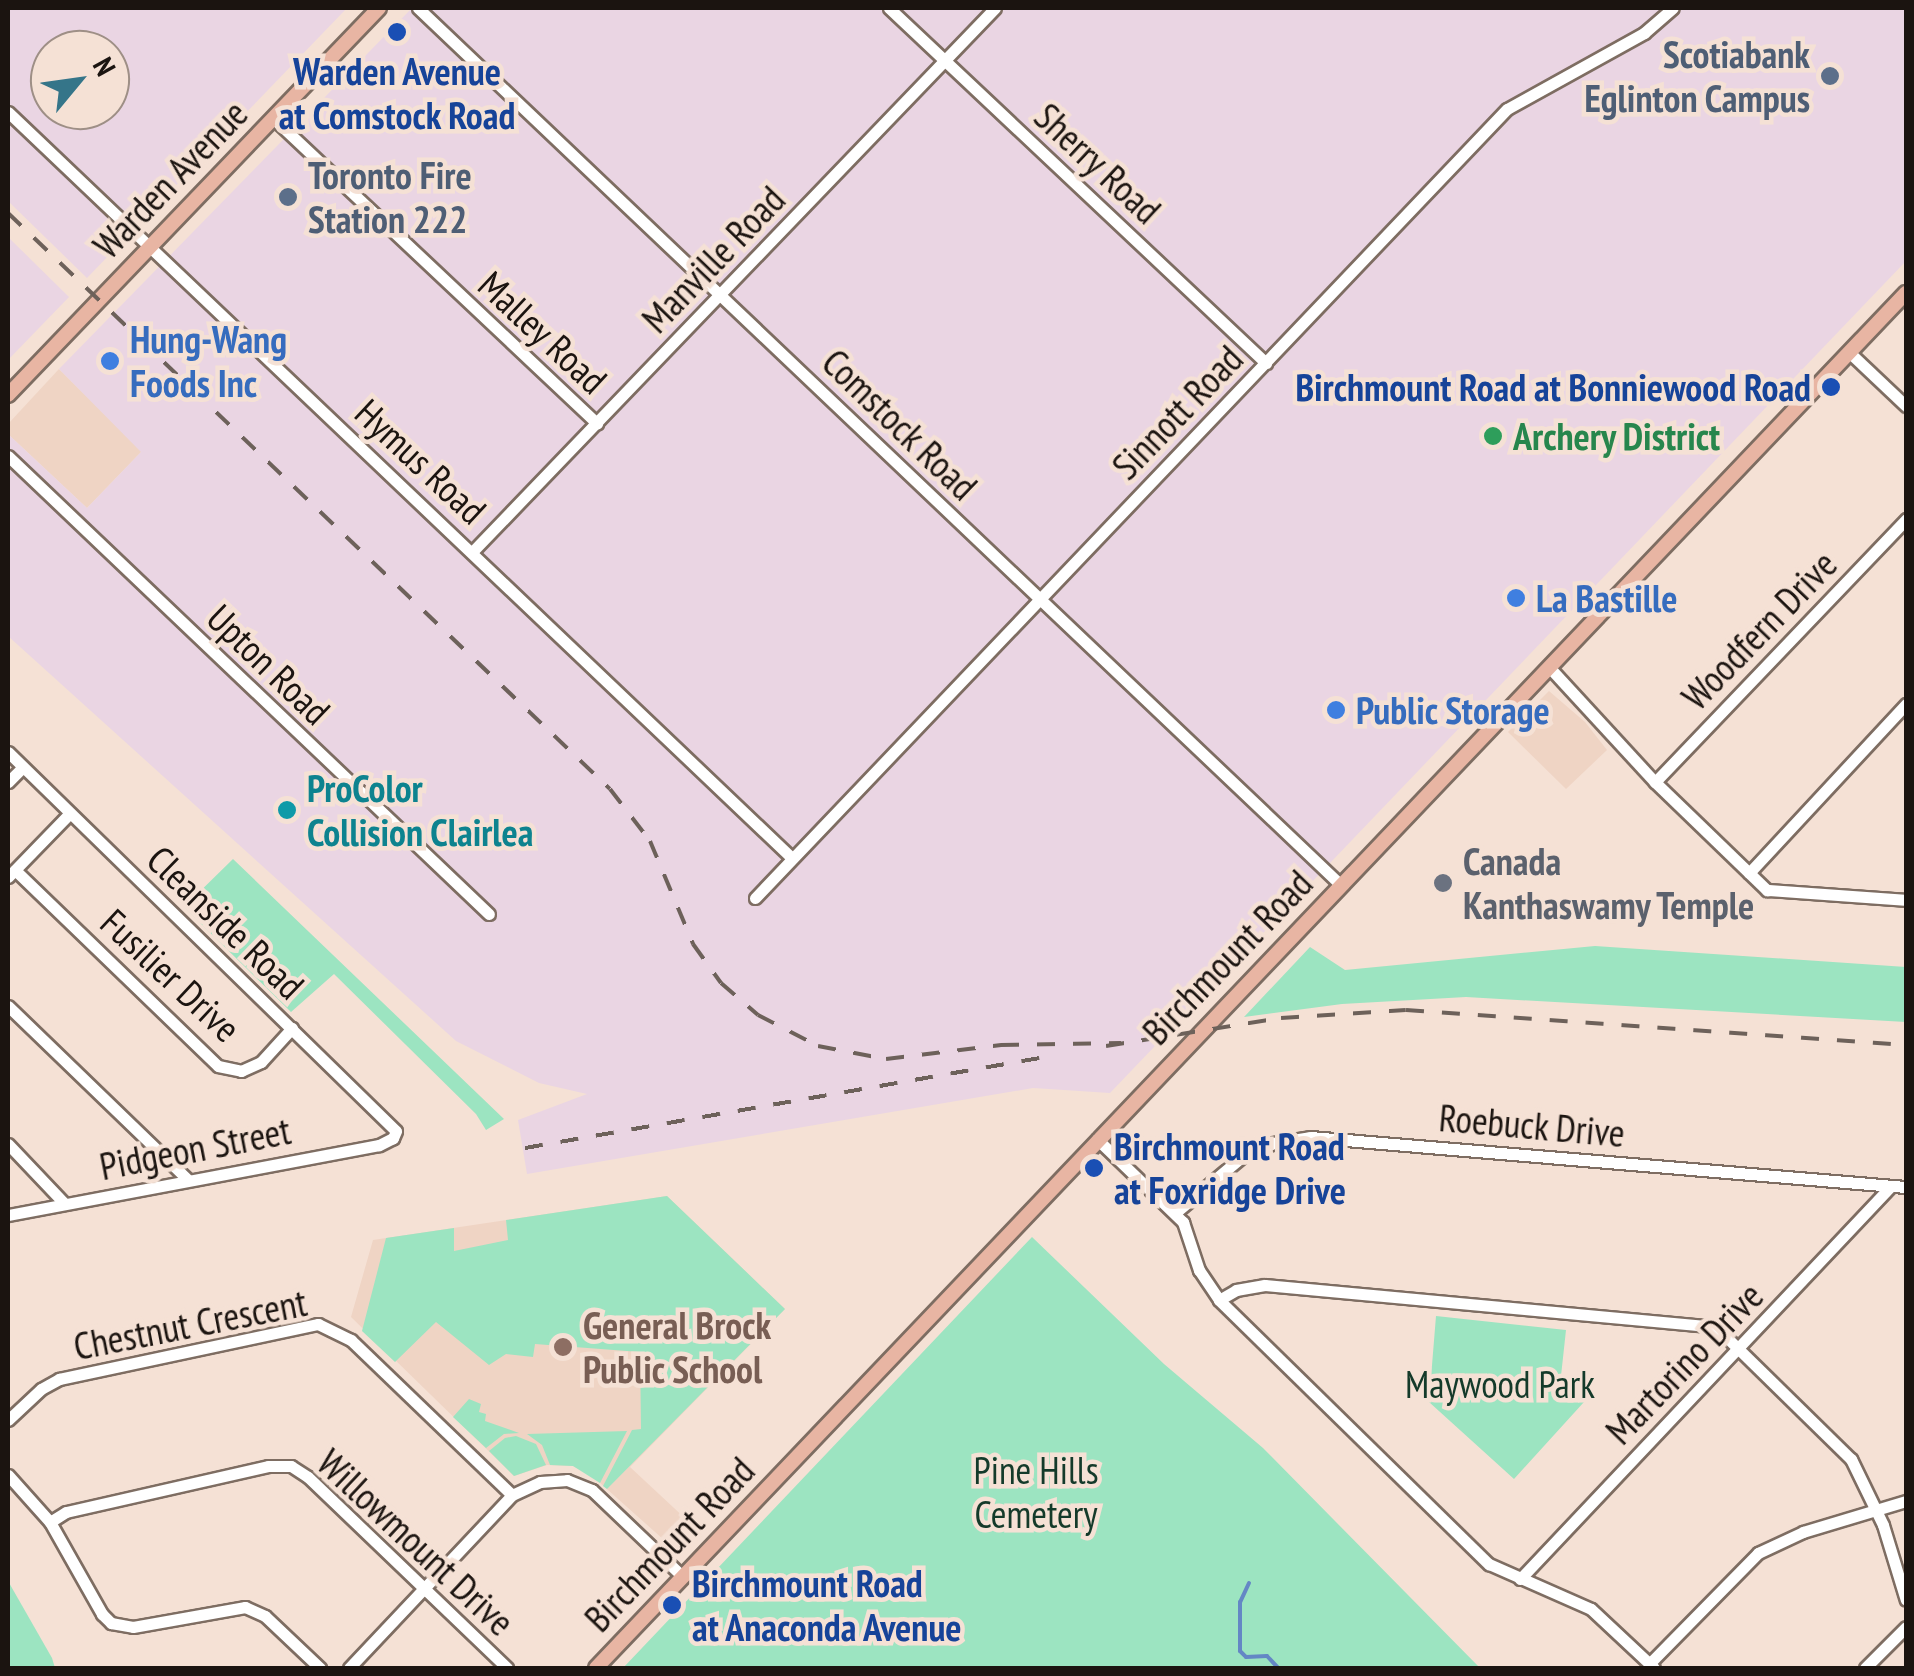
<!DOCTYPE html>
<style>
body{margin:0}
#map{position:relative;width:1914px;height:1676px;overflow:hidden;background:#f5e1d5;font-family:"PT Sans Narrow",sans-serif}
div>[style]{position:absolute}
.built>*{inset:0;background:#efd4c4}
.industrial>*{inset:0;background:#ead5e3}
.green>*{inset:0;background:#9ce4c1}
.stream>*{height:4px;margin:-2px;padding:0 2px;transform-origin:2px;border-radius:2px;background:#6487c5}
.roads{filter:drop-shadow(2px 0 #7e6d62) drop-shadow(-2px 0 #7e6d62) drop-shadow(0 2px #7e6d62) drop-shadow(0 -2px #7e6d62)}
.minor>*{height:11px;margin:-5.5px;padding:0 5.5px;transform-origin:5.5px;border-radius:5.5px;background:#fff}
.major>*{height:14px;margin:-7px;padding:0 7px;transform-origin:7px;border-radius:7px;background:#e8b5a3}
.rail>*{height:4px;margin-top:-2px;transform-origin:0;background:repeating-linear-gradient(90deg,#6d615a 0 18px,transparent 0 36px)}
.dots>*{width:28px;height:28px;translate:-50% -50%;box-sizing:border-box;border:5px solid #f5e1d5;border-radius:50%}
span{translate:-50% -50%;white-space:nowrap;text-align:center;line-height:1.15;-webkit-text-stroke:9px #f5e1d5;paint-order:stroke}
.service-label{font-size:38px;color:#4e5e75;font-weight:700}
.right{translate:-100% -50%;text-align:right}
.left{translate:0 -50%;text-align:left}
.transit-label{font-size:38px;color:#164399;font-weight:700}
.street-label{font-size:38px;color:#1b1410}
.shop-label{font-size:38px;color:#366cbe;font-weight:700}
.leisure-label{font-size:38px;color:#27864d;font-weight:700}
.culture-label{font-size:38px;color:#0d838f;font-weight:700}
.worship-label{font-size:38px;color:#5b616d;font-weight:700}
.education-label{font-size:38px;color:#785e54;font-weight:700}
.park-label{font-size:38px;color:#143a2a}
.frame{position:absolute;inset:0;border:10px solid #1b1410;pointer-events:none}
.north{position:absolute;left:30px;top:30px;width:100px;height:100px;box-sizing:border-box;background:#f5e1d5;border:2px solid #9e8f86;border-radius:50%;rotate:61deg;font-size:28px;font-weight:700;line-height:40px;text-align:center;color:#1b1410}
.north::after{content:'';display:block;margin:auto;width:35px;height:45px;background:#357589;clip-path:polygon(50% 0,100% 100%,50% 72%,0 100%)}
</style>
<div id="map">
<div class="built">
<i style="clip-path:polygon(59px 369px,142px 451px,87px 508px,8px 434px,8px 424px)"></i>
<i style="clip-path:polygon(1549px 691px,1585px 722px,1607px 750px,1566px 789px,1508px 732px)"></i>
<i style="clip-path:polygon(667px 1196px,785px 1309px,630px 1467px,703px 1535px,682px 1556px,590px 1474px,573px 1466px,547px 1465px,514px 1476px,351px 1317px,373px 1240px)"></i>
</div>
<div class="industrial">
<i style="clip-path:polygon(evenodd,8px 8px,347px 8px,87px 278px,8px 201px,8px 8px,50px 50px,110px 50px,110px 110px,50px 110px,50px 50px)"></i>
<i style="clip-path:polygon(412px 8px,1906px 8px,1906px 261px,1110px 1093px,1033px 1088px,527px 1174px,518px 1120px,587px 1094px,539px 1083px,456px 1041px,8px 636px,8px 434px,87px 508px,141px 452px,59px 369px)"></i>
<i style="clip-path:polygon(8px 237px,69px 297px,8px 360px)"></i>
</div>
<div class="green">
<i style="clip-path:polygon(233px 859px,504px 1119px,486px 1130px,476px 1114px,334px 974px,291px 1012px,184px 907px)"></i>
<i style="clip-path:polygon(1595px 946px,1906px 967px,1906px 1022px,1466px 997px,1342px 1004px,1244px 1017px,1310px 947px,1345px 970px)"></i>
<i style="clip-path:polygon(667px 1196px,785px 1309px,607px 1489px,603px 1486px,632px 1430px,641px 1429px,640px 1352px,535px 1344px,533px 1357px,506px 1354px,489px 1365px,436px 1322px,395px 1362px,362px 1331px,386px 1238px,454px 1228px,454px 1251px,508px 1240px,506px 1220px)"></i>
<i style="clip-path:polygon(1032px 1237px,1164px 1364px,1263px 1448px,1480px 1668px,623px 1668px)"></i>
<i style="clip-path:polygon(1436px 1316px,1566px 1330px,1561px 1376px,1584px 1402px,1514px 1479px,1429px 1402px)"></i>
<i style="clip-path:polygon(469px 1399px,481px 1404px,479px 1412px,486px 1414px,485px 1421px,519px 1433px,504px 1434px,486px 1448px,453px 1417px)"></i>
<i style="clip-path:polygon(627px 1431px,600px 1483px,573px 1466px,550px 1465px,542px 1445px,527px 1434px)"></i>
<i style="clip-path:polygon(516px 1436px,536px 1444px,546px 1465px,514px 1476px,489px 1451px,505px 1438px)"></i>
<i style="clip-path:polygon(8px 1581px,52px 1658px,55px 1668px,8px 1668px)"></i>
</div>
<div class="stream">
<i style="left:1249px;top:1583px;width:21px;rotate:115deg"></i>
<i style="left:1240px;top:1602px;width:49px;rotate:90deg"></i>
<i style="left:1240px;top:1651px;width:8px;rotate:45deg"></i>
<i style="left:1246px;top:1657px;width:21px;rotate:-3deg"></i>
<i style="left:1267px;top:1656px;width:16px;rotate:47deg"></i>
</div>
<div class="roads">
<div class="minor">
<i style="left:418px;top:8px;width:1273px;rotate:43.54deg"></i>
<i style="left:889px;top:8px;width:518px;rotate:43.28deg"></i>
<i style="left:8px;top:112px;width:1081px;rotate:43.58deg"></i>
<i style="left:274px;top:119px;width:444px;rotate:43.3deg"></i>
<i style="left:1850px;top:353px;width:77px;rotate:43.4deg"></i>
<i style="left:8px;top:456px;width:664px;rotate:43.6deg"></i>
<i style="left:473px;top:551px;width:753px;rotate:-46.13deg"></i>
<i style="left:1550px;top:668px;width:155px;rotate:47.4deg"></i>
<i style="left:1655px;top:782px;width:156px;rotate:44deg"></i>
<i style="left:1767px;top:890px;width:139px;rotate:4.1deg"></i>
<i style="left:8px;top:752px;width:542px;rotate:44.33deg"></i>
<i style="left:396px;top:1131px;width:8px;rotate:113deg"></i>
<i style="left:393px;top:1138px;width:16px;rotate:153deg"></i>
<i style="left:379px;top:1145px;width:378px;rotate:169.3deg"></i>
<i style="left:8px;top:782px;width:21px;rotate:-45deg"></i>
<i style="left:1655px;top:782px;width:364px;rotate:-46.3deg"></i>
<i style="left:15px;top:870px;width:282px;rotate:44deg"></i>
<i style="left:218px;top:1066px;width:24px;rotate:12deg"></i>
<i style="left:241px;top:1071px;width:22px;rotate:-24deg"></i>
<i style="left:261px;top:1062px;width:46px;rotate:-47.6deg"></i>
<i style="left:1749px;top:873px;width:231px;rotate:-47.1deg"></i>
<i style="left:8px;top:877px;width:89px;rotate:-45.9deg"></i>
<i style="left:755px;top:898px;width:1090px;rotate:-46.38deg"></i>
<i style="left:1507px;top:109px;width:157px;rotate:-29deg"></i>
<i style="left:1644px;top:33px;width:38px;rotate:-41deg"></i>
<i style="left:8px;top:1006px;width:250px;rotate:44deg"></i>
<i style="left:1097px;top:1139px;width:120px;rotate:44deg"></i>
<i style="left:1183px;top:1222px;width:51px;rotate:71.6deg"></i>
<i style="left:1199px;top:1270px;width:36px;rotate:56deg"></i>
<i style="left:1219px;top:1300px;width:378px;rotate:44.4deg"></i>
<i style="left:1489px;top:1564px;width:111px;rotate:23.8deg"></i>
<i style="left:1591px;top:1609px;width:86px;rotate:43.1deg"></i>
<i style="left:8px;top:1144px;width:81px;rotate:46.5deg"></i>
<i style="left:1175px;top:1213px;width:89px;rotate:-40deg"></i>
<i style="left:1243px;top:1156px;width:33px;rotate:-23deg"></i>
<i style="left:1273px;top:1143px;width:37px;rotate:-9deg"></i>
<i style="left:1310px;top:1137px;width:598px;rotate:4.8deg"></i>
<i style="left:1219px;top:1300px;width:20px;rotate:-30deg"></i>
<i style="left:1236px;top:1290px;width:29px;rotate:-10deg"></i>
<i style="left:1265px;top:1285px;width:453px;rotate:5.3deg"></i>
<i style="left:1716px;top:1327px;width:189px;rotate:44.4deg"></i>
<i style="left:1851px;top:1459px;width:73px;rotate:64.1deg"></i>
<i style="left:1883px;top:1525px;width:78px;rotate:73deg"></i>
<i style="left:8px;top:1420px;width:45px;rotate:-43.2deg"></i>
<i style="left:41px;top:1389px;width:21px;rotate:-29deg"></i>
<i style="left:59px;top:1379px;width:265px;rotate:-12deg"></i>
<i style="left:318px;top:1324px;width:37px;rotate:26deg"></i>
<i style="left:351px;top:1340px;width:223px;rotate:43.9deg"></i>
<i style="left:8px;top:1475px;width:63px;rotate:48.2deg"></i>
<i style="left:50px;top:1522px;width:106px;rotate:60.5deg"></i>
<i style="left:102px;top:1614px;width:13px;rotate:45deg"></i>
<i style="left:111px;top:1623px;width:22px;rotate:10deg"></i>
<i style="left:133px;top:1627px;width:114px;rotate:-10.1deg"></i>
<i style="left:245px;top:1607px;width:22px;rotate:24deg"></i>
<i style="left:265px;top:1616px;width:76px;rotate:43.4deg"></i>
<i style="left:50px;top:1522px;width:19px;rotate:-32deg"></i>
<i style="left:66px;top:1512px;width:207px;rotate:-12.8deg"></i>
<i style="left:268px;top:1466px;width:23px"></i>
<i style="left:291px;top:1466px;width:20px;rotate:33deg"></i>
<i style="left:308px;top:1477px;width:276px;rotate:43.8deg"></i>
<i style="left:1520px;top:1579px;width:539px;rotate:-46.65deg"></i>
<i style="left:1649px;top:1664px;width:156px;rotate:-45.5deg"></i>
<i style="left:1758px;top:1553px;width:50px;rotate:-25deg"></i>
<i style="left:1803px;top:1532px;width:108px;rotate:-16.8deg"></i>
<i style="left:349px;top:1668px;width:238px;rotate:-46.7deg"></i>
<i style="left:512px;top:1495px;width:31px;rotate:-25deg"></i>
<i style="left:540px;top:1482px;width:27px;rotate:-4deg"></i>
<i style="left:567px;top:1480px;width:27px;rotate:22deg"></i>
<i style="left:592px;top:1490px;width:126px;rotate:43.7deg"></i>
<i style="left:1865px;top:1668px;width:58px;rotate:-45deg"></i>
</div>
<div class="major">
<i style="left:8px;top:395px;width:536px;rotate:-46.21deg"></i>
<i style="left:596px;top:1668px;width:1899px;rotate:-46.39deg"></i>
</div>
</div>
<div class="rail">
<i style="left:8px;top:213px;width:833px;rotate:43.74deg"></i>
<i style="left:610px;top:789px;width:66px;rotate:52.4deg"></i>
<i style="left:650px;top:841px;width:112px;rotate:67.3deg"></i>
<i style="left:693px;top:944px;width:48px;rotate:54.3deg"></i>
<i style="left:721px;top:983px;width:49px;rotate:40.9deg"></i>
<i style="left:758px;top:1015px;width:68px;rotate:27.3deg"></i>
<i style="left:818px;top:1046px;width:69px;rotate:10.8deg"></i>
<i style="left:886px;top:1059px;width:116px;rotate:-6.9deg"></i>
<i style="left:1001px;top:1045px;width:120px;rotate:-1deg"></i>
<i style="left:1106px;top:1046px;width:177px;rotate:-9.1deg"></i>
<i style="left:1281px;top:1018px;width:125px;rotate:-3.7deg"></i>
<i style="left:1406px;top:1010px;width:501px;rotate:4deg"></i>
<i style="left:525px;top:1148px;width:540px;rotate:-9.92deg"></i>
</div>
<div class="dots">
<i style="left:397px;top:32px;background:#1a4fb4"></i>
<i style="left:1830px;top:76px;background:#5c6f8a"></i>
<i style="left:288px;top:197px;background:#5c6f8a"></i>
<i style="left:110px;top:361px;background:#3f7fe0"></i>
<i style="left:1831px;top:387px;background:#1a4fb4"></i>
<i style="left:1493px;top:436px;background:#2e9e5b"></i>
<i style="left:1516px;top:598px;background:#3f7fe0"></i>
<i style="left:1336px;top:710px;background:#3f7fe0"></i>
<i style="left:287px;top:810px;background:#0f9aa8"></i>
<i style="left:1443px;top:883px;background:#6b7280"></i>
<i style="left:1094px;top:1168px;background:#1a4fb4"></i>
<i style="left:563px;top:1347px;background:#8d6e63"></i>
<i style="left:672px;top:1605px;background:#1a4fb4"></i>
</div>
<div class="service-label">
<span class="right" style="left:1810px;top:76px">Scotiabank<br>Eglinton Campus</span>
<span class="left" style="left:308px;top:197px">Toronto Fire<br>Station 222</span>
</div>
<div class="transit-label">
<span style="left:397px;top:93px">Warden Avenue<br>at Comstock Road</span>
<span class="right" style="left:1811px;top:387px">Birchmount Road at Bonniewood Road</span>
<span class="left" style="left:1114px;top:1168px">Birchmount Road<br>at Foxridge Drive</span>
<span class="left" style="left:692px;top:1605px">Birchmount Road<br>at Anaconda Avenue</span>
</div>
<div class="street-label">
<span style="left:1098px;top:163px;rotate:43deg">Sherry Road</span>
<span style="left:170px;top:179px;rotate:-46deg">Warden Avenue</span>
<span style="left:713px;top:259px;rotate:-46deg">Manville Road</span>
<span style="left:543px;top:332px;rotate:43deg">Malley Road</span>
<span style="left:1177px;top:412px;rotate:-46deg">Sinnott Road</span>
<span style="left:900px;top:424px;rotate:44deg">Comstock Road</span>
<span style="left:421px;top:461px;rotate:43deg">Hymus Road</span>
<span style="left:1759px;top:630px;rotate:-46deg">Woodfern Drive</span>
<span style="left:269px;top:664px;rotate:44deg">Upton Road</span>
<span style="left:226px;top:922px;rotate:44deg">Cleanside Road</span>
<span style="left:1227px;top:957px;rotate:-46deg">Birchmount Road</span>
<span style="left:171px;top:975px;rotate:43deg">Fusilier Drive</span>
<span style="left:1532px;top:1125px;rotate:5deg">Roebuck Drive</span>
<span style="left:195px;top:1148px;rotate:-11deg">Pidgeon Street</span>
<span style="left:190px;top:1324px;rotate:-11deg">Chestnut Crescent</span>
<span style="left:1684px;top:1363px;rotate:-46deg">Martorino Drive</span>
<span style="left:416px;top:1542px;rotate:43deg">Willowmount Drive</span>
<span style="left:669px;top:1544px;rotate:-46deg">Birchmount Road</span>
</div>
<div class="shop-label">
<span class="left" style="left:130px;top:361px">Hung-Wang<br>Foods Inc</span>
<span class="left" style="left:1536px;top:598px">La Bastille</span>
<span class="left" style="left:1356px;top:710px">Public Storage</span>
</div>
<div class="leisure-label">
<span class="left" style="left:1513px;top:436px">Archery District</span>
</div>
<div class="culture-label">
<span class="left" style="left:307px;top:810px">ProColor<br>Collision Clairlea</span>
</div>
<div class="worship-label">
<span class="left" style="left:1463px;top:883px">Canada<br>Kanthaswamy Temple</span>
</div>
<div class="education-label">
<span class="left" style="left:583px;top:1347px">General Brock<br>Public School</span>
</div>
<div class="park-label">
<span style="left:1500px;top:1384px">Maywood Park</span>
<span style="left:1036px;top:1492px">Pine Hills<br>Cemetery</span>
</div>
<div class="frame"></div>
<div class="north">N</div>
</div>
